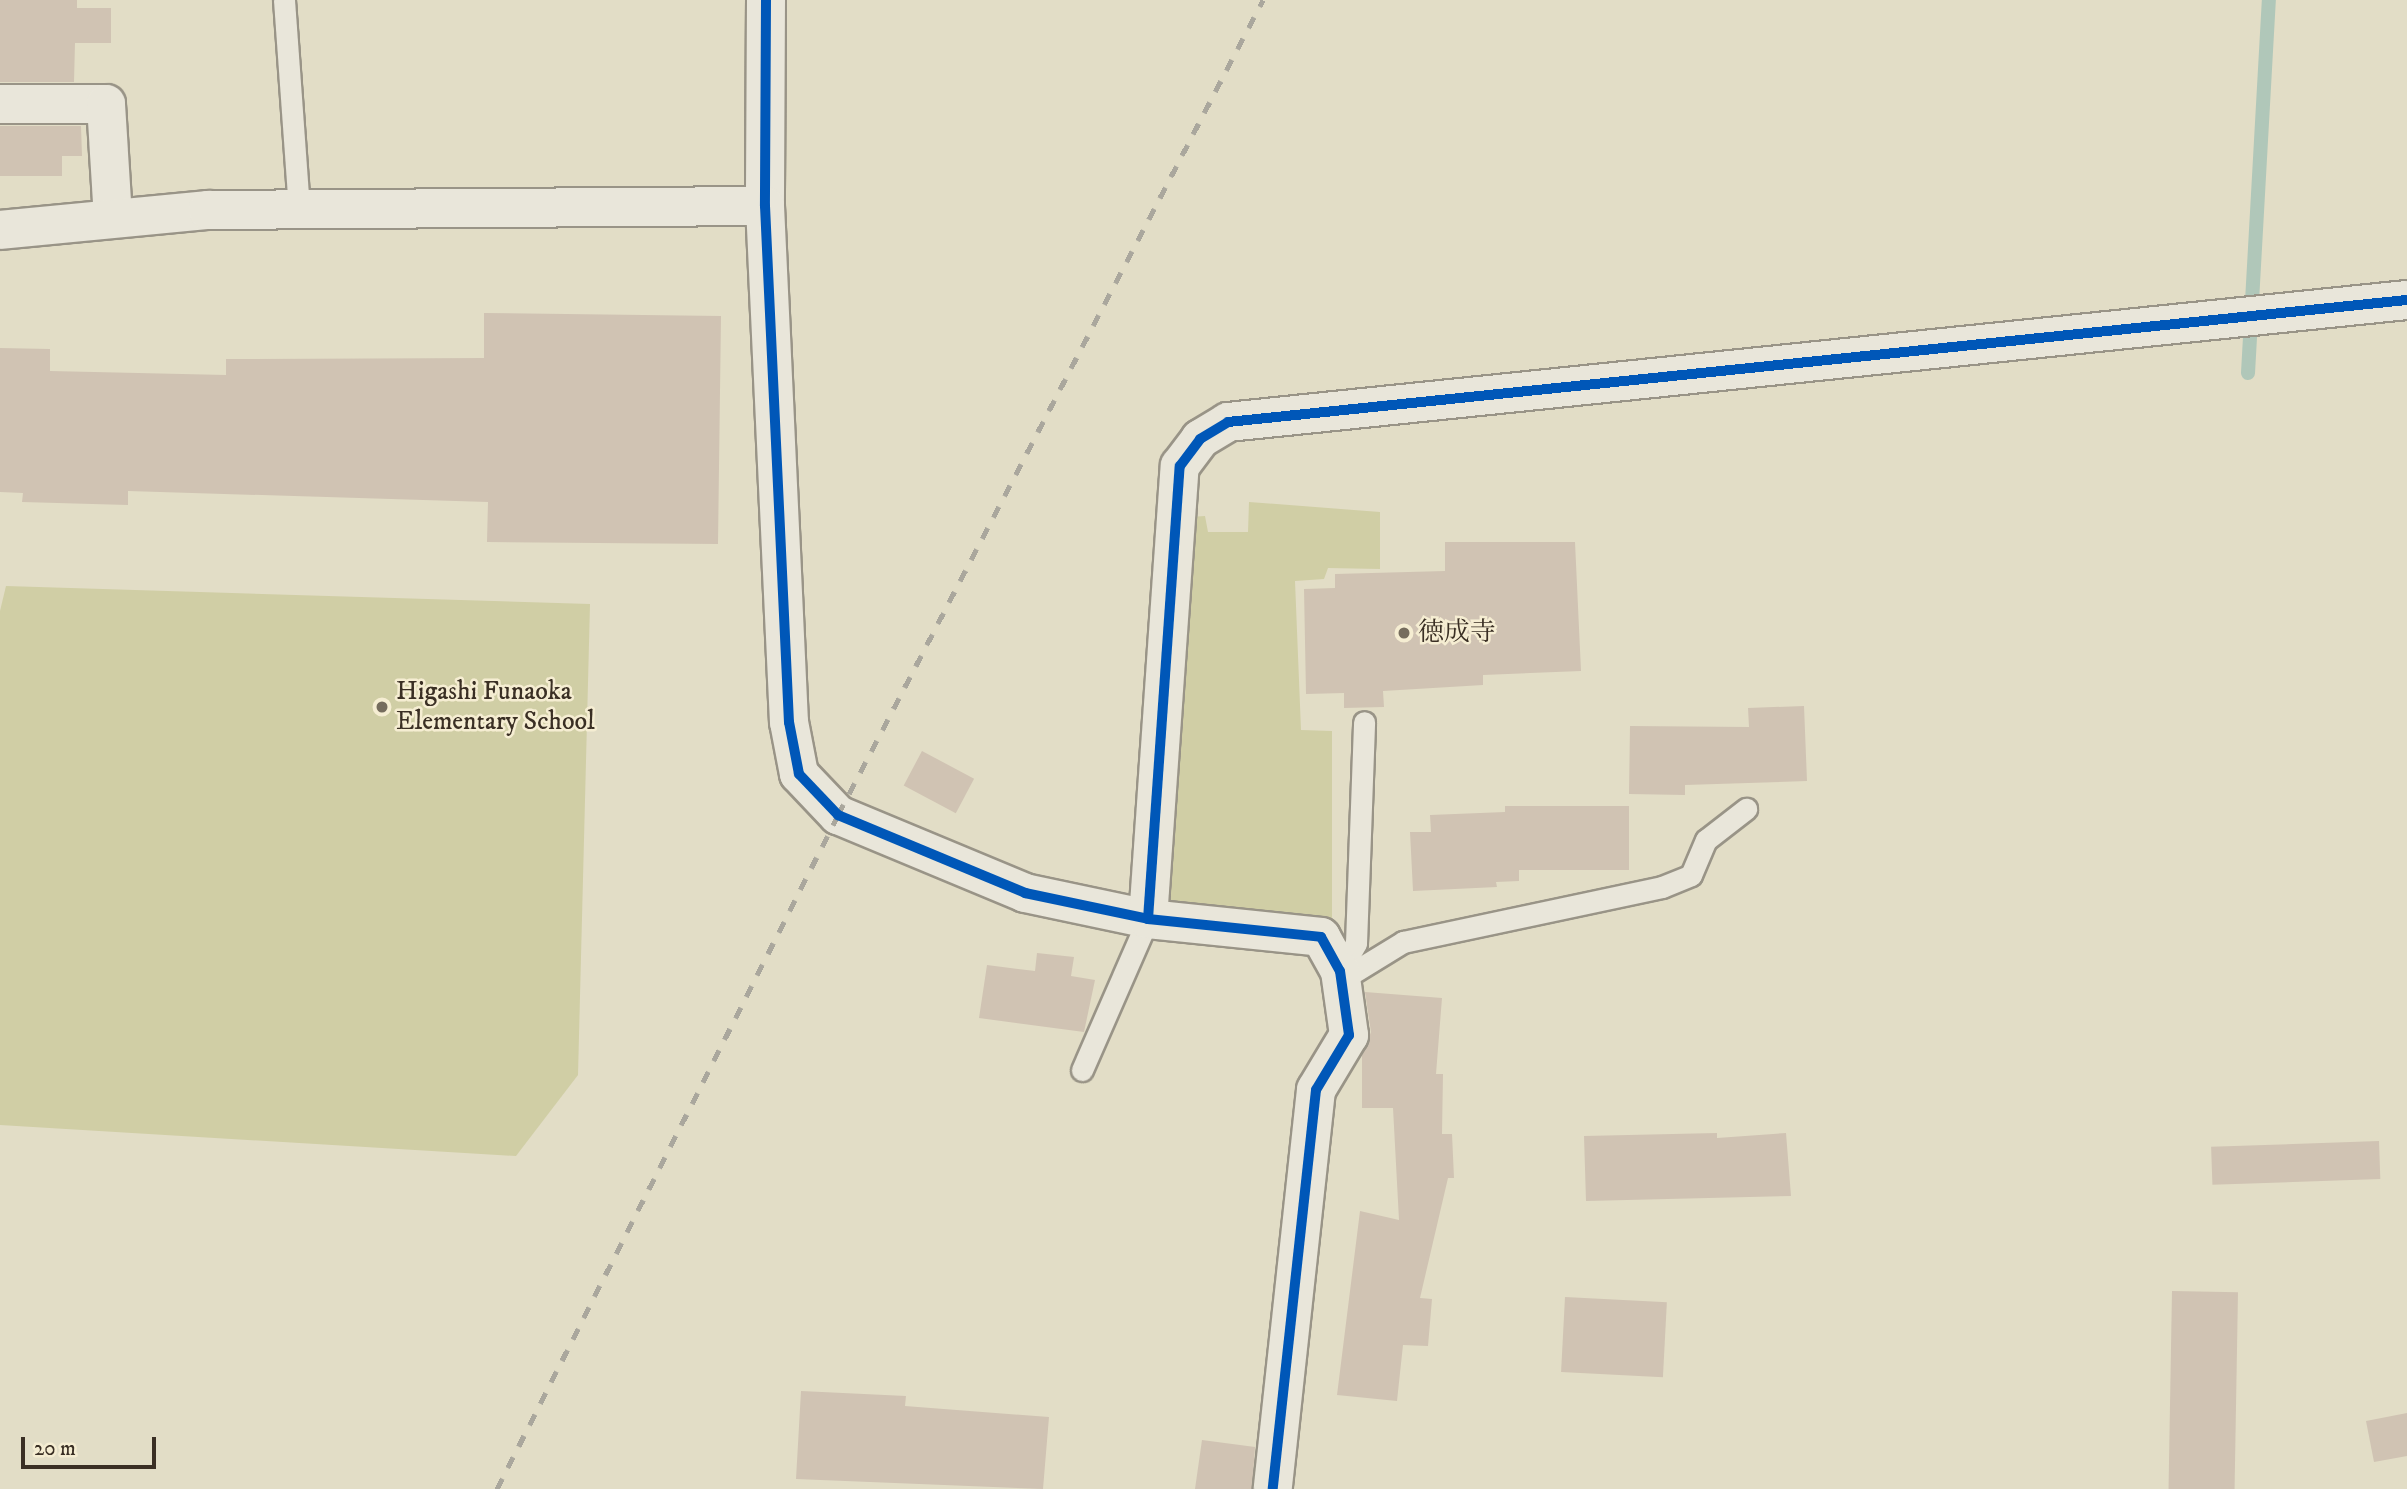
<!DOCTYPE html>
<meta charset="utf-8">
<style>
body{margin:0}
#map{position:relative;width:2407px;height:1489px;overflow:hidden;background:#e2ddc6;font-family:"IM FELL DW Pica","Noto Serif JP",serif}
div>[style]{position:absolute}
.green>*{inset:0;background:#d0cea5}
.stream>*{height:14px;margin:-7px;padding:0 7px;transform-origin:7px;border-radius:7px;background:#b0c7b9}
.building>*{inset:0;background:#d0c3b3;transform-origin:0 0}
.roads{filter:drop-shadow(2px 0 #999487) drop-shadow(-2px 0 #999487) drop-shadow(0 2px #999487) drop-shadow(0 -2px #999487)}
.lane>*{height:21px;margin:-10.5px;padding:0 10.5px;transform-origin:10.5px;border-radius:10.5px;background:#e9e6da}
.street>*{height:38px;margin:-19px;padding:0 19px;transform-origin:19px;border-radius:19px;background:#e9e6da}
.rail>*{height:5px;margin-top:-2.5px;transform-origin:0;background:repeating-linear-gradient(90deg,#aaa79d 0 12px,transparent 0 24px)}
.cycleway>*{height:10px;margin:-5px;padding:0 5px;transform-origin:5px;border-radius:5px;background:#0057b8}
.dots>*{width:19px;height:19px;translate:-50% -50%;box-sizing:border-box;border:4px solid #f5edd2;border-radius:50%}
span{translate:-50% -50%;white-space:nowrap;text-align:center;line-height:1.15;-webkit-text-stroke:5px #f5edd2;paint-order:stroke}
.poi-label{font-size:26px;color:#3a2f24}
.left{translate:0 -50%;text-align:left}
.scale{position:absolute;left:21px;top:1437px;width:135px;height:32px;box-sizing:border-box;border:4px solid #3a2f24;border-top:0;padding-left:9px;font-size:21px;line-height:24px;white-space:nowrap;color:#3a2f24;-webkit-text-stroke:5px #f5edd2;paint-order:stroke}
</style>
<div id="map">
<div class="green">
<i style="clip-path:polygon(1249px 502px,1380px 512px,1380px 569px,1328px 568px,1324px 579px,1295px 581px,1301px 730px,1332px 731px,1332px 923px,1161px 900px,1189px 517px,1205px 516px,1208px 532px,1248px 532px)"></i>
<i style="clip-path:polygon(6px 586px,590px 604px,578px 1075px,516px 1156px,0 1125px,0 611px)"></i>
</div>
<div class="stream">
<i style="left:2248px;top:373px;width:374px;rotate:-86.8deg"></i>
</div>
<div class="building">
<i style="clip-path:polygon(0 0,77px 0,77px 8px,111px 8px,111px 43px,75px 43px,74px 82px,0 82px)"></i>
<i style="clip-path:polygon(0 126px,81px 126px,82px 156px,62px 156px,62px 176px,0 176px)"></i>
<i style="clip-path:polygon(484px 313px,721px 316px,718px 544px,487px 542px,488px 502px,128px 491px,128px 505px,22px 502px,23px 493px,0 492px,0 348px,50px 349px,50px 371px,226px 375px,226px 359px,484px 358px)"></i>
<i style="clip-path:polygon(1445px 542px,1575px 542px,1581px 671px,1483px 675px,1483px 685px,1383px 691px,1384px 707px,1344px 708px,1344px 693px,1306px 694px,1304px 589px,1335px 588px,1335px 574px,1445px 571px)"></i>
<i style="clip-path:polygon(1804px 706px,1807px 781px,1685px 785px,1685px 795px,1629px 794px,1630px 726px,1749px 727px,1748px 708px)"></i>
<i style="left:922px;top:751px;width:59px;height:39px;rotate:28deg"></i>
<i style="clip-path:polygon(1505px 806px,1629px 806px,1629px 870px,1519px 870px,1519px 881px,1496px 882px,1497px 887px,1413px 891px,1410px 832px,1431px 832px,1430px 815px,1505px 812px)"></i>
<i style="clip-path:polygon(1037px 953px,1074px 957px,1071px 976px,1095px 980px,1084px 1032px,979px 1018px,987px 965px,1035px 971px)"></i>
<i style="clip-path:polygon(1365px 992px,1442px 998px,1436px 1074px,1443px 1074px,1442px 1134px,1452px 1134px,1454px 1178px,1448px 1178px,1420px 1298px,1432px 1299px,1428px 1346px,1403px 1345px,1397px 1401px,1337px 1395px,1360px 1211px,1399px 1220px,1393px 1108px,1362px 1108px,1362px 1055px,1371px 1032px)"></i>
<i style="clip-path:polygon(1717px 1133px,1717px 1138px,1786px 1133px,1791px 1196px,1586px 1201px,1584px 1136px)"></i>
<i style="left:2379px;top:1141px;width:38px;height:168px;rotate:88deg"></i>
<i style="left:2172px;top:1291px;width:66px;height:198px;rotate:1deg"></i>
<i style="left:1565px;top:1297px;width:102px;height:75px;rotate:3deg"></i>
<i style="clip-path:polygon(801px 1391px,906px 1396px,905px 1406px,1049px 1417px,1043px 1489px,796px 1479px)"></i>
<i style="clip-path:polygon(2407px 1413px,2407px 1456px,2374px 1462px,2366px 1421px)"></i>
<i style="clip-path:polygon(1202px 1440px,1255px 1447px,1252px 1489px,1195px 1489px)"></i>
</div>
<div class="roads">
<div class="lane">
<i style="left:284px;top:0;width:210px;rotate:85.9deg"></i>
<i style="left:1340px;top:971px;width:32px;rotate:-60deg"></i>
<i style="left:1356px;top:943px;width:221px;rotate:-87.9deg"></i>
<i style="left:1341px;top:980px;width:73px;rotate:-31.5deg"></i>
<i style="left:1403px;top:942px;width:265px;rotate:-12deg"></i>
<i style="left:1662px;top:887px;width:31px;rotate:-22deg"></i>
<i style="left:1691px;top:875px;width:38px;rotate:-67deg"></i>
<i style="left:1706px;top:840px;width:51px;rotate:-37.8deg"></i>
<i style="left:1082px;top:1070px;width:165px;rotate:-66.4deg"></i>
</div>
<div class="street">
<i style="left:766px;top:0;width:206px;rotate:90.3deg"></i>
<i style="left:765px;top:206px;width:517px;rotate:87.34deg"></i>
<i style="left:789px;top:722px;width:53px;rotate:79.1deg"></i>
<i style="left:799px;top:774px;width:57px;rotate:46.4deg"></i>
<i style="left:838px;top:815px;width:203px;rotate:22.6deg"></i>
<i style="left:1025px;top:893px;width:126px;rotate:11.9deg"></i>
<i style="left:1148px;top:919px;width:174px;rotate:5.9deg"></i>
<i style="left:1321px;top:937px;width:39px;rotate:61deg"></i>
<i style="left:1340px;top:971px;width:65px;rotate:82deg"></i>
<i style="left:1349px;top:1035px;width:64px;rotate:121deg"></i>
<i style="left:1316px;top:1090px;width:401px;rotate:96.2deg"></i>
<i style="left:0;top:104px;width:106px"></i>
<i style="left:106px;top:104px;width:113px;rotate:86.5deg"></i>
<i style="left:0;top:230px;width:209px;rotate:-5.5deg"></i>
<i style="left:208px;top:210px;width:557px;rotate:-0.41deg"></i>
<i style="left:1148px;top:919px;width:454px;rotate:-86deg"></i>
<i style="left:1180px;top:466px;width:34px;rotate:-53deg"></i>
<i style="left:1200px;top:439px;width:33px;rotate:-31deg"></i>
<i style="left:1228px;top:422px;width:1185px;rotate:-5.91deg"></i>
</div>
</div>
<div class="rail">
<i style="left:497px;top:1489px;width:755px;rotate:-63.16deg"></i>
<i style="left:838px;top:815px;width:919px;rotate:-62.46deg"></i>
</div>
<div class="cycleway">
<i style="left:766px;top:0;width:206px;rotate:90.3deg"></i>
<i style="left:765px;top:206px;width:517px;rotate:87.34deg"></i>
<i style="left:789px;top:722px;width:53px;rotate:79.1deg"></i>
<i style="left:799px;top:774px;width:57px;rotate:46.4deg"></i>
<i style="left:838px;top:815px;width:203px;rotate:22.6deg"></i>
<i style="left:1025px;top:893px;width:126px;rotate:11.9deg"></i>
<i style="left:1148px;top:919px;width:174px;rotate:5.9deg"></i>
<i style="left:1321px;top:937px;width:39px;rotate:61deg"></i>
<i style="left:1340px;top:971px;width:65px;rotate:82deg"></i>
<i style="left:1349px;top:1035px;width:64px;rotate:121deg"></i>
<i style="left:1316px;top:1090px;width:401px;rotate:96.2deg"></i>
<i style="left:1148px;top:919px;width:454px;rotate:-86deg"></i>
<i style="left:1180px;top:466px;width:34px;rotate:-53deg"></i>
<i style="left:1200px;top:439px;width:33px;rotate:-31deg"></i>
<i style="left:1228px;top:422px;width:1185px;rotate:-5.91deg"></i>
</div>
<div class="dots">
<i style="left:1404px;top:633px;background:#756c5d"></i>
<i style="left:382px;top:707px;background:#756c5d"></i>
</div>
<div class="poi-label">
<span class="left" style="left:1418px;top:633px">徳成寺</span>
<span class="left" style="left:396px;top:707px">Higashi Funaoka<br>Elementary School</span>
</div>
<div class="scale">20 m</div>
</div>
